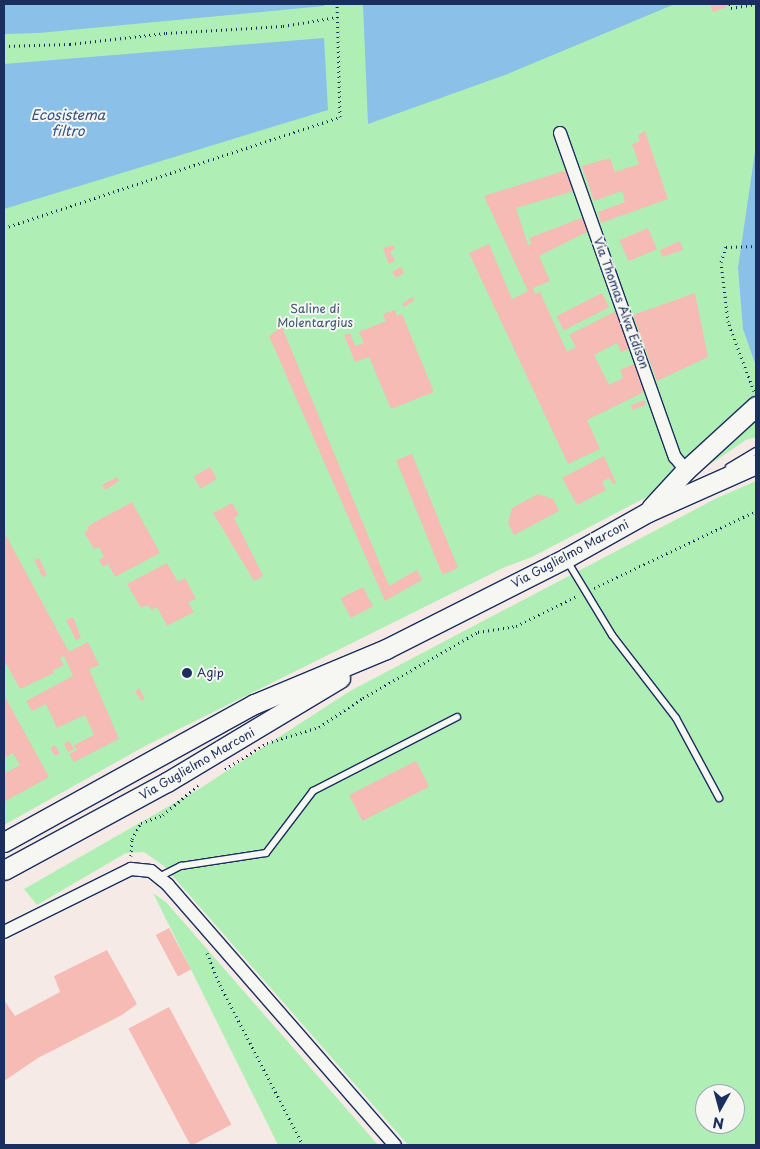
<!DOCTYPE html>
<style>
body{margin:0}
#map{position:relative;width:760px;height:1149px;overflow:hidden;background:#f6eae6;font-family:"Playpen Sans",sans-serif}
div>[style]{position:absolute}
.green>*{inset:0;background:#afefb6}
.water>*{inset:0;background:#8bc0e8}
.building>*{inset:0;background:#f6bbb4;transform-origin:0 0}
.path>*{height:3px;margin-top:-1.5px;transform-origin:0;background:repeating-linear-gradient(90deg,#1b2f5e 0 1px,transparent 0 5px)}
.roads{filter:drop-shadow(1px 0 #1b2f5e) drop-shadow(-1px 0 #1b2f5e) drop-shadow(0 1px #1b2f5e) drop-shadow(0 -1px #1b2f5e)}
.service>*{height:6px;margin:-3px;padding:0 3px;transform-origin:3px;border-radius:3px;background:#f6f6f2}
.minor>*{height:12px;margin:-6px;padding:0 6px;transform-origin:6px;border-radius:6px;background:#f6f6f2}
.secondary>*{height:19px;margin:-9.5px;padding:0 9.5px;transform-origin:9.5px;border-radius:9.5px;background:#f6f6f2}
.dots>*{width:14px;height:14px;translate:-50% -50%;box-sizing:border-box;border:2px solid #f6f6f2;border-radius:50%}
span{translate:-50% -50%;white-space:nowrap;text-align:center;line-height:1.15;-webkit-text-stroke:4px #f6f6f2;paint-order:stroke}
.street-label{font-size:12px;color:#1b2f5e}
.park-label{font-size:12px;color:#395570}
.poi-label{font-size:12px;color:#1b2f5e}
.left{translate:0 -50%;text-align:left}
.water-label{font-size:14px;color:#375380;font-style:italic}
.frame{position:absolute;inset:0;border:5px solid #1b2f5e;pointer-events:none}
.north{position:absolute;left:695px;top:1084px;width:50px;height:50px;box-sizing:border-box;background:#f6f6f2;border:1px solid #9ea6b7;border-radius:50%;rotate:187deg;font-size:14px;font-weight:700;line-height:20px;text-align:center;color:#1b2f5e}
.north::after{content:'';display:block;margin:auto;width:18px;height:22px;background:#1b2f5e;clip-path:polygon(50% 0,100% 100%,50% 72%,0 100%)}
</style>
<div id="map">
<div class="green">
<i style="clip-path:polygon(4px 4px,756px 4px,756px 437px,746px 440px,690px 478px,664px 488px,532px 557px,505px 567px,147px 745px,4px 825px)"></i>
<i style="clip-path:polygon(evenodd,756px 481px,756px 1145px,408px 1145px,164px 866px,144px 852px,126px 853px,37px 905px,24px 889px,199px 789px,350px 691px,717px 498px,756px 481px,705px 1094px,735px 1094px,735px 1124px,705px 1124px,705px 1094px)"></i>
<i style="clip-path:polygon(153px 893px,166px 902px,378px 1145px,278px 1145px)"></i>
</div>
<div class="water">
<i style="clip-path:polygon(4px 4px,324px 4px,324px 6px,39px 33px,4px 34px)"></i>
<i style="clip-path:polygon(363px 4px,675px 4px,505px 75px,368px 124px)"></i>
<i style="clip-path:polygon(324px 38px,328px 110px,4px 209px,4px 64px)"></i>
<i style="clip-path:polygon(756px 145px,756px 366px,743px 329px,738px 268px)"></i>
</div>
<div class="building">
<i style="clip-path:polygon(726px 4px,727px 7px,713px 12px,710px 5px)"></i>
<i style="clip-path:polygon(645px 131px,668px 199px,601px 223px,598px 212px,625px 202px,622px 191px,594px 201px,582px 166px,610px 158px,615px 172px,639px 164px,632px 144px,640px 141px,638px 135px)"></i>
<i style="clip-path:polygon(567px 170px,574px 191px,516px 208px,528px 245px,531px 244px,529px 238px,584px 217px,589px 231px,539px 256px,550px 281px,533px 288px,535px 294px,540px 292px,567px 352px,576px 347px,569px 335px,616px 311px,629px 349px,621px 352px,617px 343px,594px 355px,609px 385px,623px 378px,620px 370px,634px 364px,644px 392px,587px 420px,600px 449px,568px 464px,469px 253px,489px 244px,512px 299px,528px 291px,484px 196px)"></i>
<i style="left:648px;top:228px;width:23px;height:31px;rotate:67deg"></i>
<i style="clip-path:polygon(680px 241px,683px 250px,662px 257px,660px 250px)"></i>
<i style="clip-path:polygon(393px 245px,395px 249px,390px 251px,395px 261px,389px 264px,383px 248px)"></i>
<i style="left:401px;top:267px;width:7px;height:10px;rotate:63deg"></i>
<i style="left:602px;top:293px;width:16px;height:51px;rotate:63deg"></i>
<i style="clip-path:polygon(695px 293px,708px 357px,657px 381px,633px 315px)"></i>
<i style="left:412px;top:297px;width:4px;height:12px;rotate:56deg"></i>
<i style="clip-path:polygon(395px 310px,397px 316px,402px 314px,434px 392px,391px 409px,369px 357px,355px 362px,344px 335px,350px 333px,355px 346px,364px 343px,359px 332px,386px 321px,383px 314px)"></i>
<i style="clip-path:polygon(282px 327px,389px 586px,417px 570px,422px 580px,385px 601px,269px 336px)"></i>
<i style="left:644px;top:400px;width:5px;height:14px;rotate:68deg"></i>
<i style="left:412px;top:454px;width:123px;height:17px;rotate:68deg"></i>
<i style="clip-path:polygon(604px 456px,616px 483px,613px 484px,609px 478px,602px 482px,606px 490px,577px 505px,562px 478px)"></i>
<i style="left:210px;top:467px;width:14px;height:19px;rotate:60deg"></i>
<i style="clip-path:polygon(117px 477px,119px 481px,105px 490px,102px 485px)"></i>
<i style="clip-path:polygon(538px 494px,553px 499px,559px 511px,514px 535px,508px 523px,512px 508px)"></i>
<i style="clip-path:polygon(132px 502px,160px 553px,115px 577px,108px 564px,103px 567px,99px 560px,104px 557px,99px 547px,94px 549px,84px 532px,89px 529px,88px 526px)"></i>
<i style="clip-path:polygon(232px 503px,239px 515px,234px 518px,263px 576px,254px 581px,213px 513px)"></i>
<i style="clip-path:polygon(5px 534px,69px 652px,88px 642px,99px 665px,89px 669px,119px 739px,74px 762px,69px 754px,77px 750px,74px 745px,94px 735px,85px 715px,57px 728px,46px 704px,32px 711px,26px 701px,73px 676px,64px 656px,60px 658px,64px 665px,52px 671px,54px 673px,20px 689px,4px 660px)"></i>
<i style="left:39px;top:558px;width:19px;height:5px;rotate:65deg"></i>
<i style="clip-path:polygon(167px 563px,178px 582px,185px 578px,196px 599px,188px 602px,194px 612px,167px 626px,157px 607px,151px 610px,148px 605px,141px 608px,127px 584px)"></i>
<i style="left:363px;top:587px;width:22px;height:25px;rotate:63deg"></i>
<i style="clip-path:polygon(73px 617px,81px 638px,76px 640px,66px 620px)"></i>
<i style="clip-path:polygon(139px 688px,145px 699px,141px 701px,135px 691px)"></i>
<i style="clip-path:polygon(4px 695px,49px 777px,4px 802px,4px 774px,20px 765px,13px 753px,4px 758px)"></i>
<i style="clip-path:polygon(69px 741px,74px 749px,68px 752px,64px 744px)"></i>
<i style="clip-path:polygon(55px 745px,60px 754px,55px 756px,50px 748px)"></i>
<i style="left:416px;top:761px;width:29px;height:75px;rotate:63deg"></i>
<i style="left:169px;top:928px;width:47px;height:15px;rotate:62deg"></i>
<i style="clip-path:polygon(107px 950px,137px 1004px,122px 1015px,38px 1058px,4px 1081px,4px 1000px,15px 1016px,60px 992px,54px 976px)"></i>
<i style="left:169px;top:1007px;width:133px;height:46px;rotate:62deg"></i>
</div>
<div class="path">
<i style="left:730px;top:4px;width:4px;rotate:76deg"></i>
<i style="left:731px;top:8px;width:25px;rotate:-9deg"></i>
<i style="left:4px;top:46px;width:66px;rotate:-1.7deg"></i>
<i style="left:70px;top:44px;width:97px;rotate:-6.5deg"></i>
<i style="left:166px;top:33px;width:117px;rotate:-3.4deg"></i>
<i style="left:283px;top:26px;width:55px;rotate:-9.5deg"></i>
<i style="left:4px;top:228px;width:354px;rotate:-18.3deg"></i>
<i style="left:340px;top:117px;width:113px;rotate:-91.5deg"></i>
<i style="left:754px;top:391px;width:74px;rotate:-110.6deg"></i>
<i style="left:728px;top:322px;width:60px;rotate:-96.7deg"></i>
<i style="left:721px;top:262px;width:16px;rotate:-72deg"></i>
<i style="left:726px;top:247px;width:30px;rotate:-2deg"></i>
<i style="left:594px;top:588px;width:179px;rotate:-25.4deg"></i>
<i style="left:225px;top:769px;width:49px;rotate:-31.8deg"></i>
<i style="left:267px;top:743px;width:54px;rotate:-17.1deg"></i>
<i style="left:319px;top:727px;width:53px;rotate:-33.4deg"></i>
<i style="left:363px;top:698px;width:133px;rotate:-29.9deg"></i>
<i style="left:478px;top:632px;width:38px;rotate:-9deg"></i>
<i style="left:516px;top:626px;width:68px;rotate:-26.2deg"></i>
<i style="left:131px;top:856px;width:17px;rotate:-87deg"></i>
<i style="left:132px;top:839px;width:18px;rotate:-61deg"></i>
<i style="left:141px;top:823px;width:23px;rotate:-20deg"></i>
<i style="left:163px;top:815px;width:46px;rotate:-40.6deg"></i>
<i style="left:207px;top:953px;width:35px;rotate:68deg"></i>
<i style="left:220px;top:985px;width:180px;rotate:62.6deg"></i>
</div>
<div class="roads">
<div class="service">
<i style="left:729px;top:467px;width:31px;rotate:-31deg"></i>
<i style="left:566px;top:559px;width:89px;rotate:58.8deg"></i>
<i style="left:612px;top:635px;width:105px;rotate:52.4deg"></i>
<i style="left:676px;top:718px;width:91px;rotate:61.7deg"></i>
<i style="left:159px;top:877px;width:25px;rotate:-27deg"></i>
<i style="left:181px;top:866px;width:86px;rotate:-8.7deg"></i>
<i style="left:266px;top:853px;width:78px;rotate:-52.8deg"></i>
<i style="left:313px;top:791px;width:162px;rotate:-27.2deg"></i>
</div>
<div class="minor">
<i style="left:560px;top:133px;width:344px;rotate:70.5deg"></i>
<i style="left:675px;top:457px;width:17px;rotate:50deg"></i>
<i style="left:4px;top:932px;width:142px;rotate:-26.4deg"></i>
<i style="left:131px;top:869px;width:20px;rotate:6deg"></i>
<i style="left:151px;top:871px;width:22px;rotate:39deg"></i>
<i style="left:168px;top:885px;width:345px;rotate:48.9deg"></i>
</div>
<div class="secondary">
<i style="left:651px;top:508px;width:52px;rotate:-47.4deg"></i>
<i style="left:686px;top:470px;width:95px;rotate:-42.4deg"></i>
<i style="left:4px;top:842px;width:286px;rotate:-28.9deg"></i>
<i style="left:254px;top:704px;width:143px;rotate:-22.6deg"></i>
<i style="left:386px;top:649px;width:202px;rotate:-26.8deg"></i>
<i style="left:566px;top:558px;width:94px;rotate:-29.3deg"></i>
<i style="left:648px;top:512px;width:118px;rotate:-24deg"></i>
<i style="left:4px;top:870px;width:185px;rotate:-28.4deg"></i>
<i style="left:167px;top:782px;width:202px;rotate:-31deg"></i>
</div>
</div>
<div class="dots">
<i style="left:187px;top:673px;background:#1b2f5e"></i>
</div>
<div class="street-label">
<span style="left:621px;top:303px;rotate:70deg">Via Thomas Alva Edison</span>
<span style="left:570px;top:554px;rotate:-28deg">Via Guglielmo Marconi</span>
<span style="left:197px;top:764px;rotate:-30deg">Via Guglielmo Marconi</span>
</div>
<div class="park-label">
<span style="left:315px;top:316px">Saline di<br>Molentargius</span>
</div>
<div class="poi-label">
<span class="left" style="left:197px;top:673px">Agip</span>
</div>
<div class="water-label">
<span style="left:68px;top:123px">Ecosistema<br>filtro</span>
</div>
<div class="frame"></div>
<div class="north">N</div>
</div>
